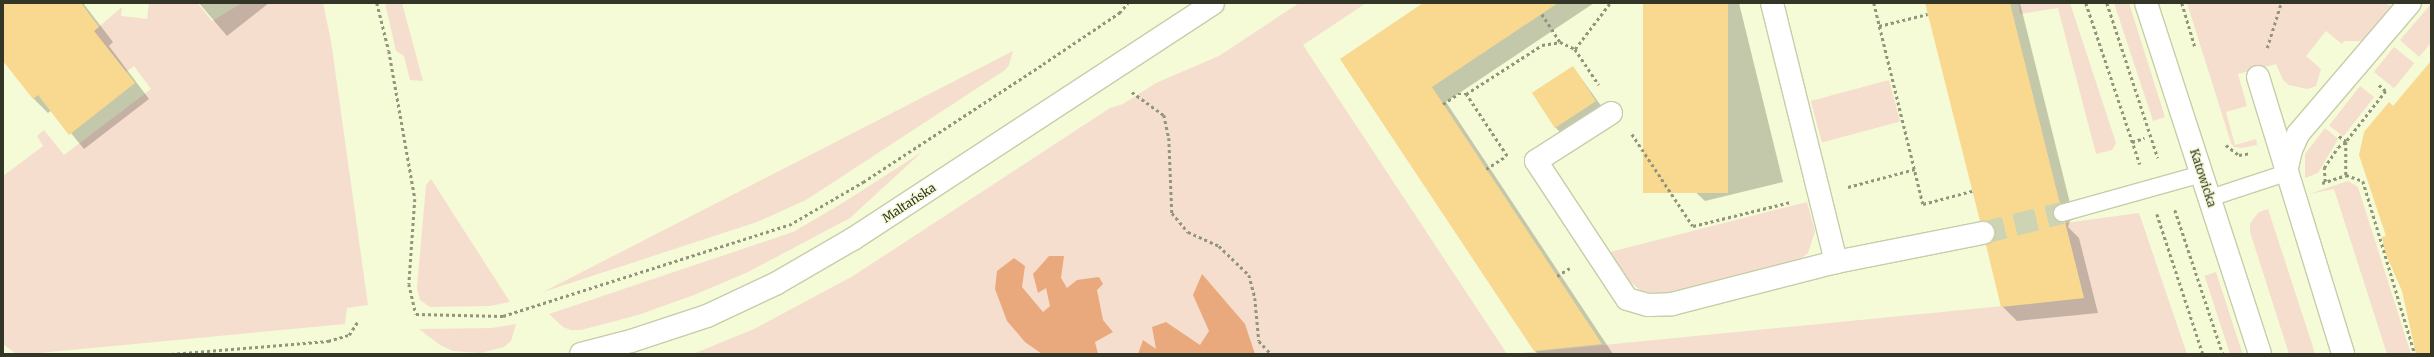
<!DOCTYPE html>
<meta charset="utf-8">
<style>
body{margin:0}
#map{position:relative;width:2434px;height:357px;overflow:hidden;background:#f4fbd6;font-family:Merriweather,serif}
div>[style]{position:absolute}
.green>*{inset:0;background:#f6dece;transform-origin:0 0}
.forest>*{inset:0;background:#eaa97c}
.shadow>*{inset:0;background:#0003}
.building>*{inset:0;background:#f9d890;transform-origin:0 0}
.minor-tunnel>*{height:22px;margin-top:-11px;transform-origin:0;background:repeating-linear-gradient(90deg,#cdd4b3 0 22px,transparent 0 33px)}
.path>*{height:2.5px;margin-top:-1.25px;transform-origin:0;background:repeating-linear-gradient(90deg,#90957c 0 3px,transparent 0 6px)}
.roads{filter:drop-shadow(1px 0 #c6cda9) drop-shadow(-1px 0 #c6cda9) drop-shadow(0 1px #c6cda9) drop-shadow(0 -1px #c6cda9)}
.service>*{height:16px;margin:-8px;padding:0 8px;transform-origin:8px;border-radius:8px;background:#fff}
.minor>*{height:22px;margin:-11px;padding:0 11px;transform-origin:11px;border-radius:11px;background:#fff}
span{translate:-50% -50%;white-space:nowrap;text-align:center;line-height:1.15;-webkit-text-stroke:3px #f4fbd6;paint-order:stroke}
.street-label{font-size:12px;color:#333627}
.frame{position:absolute;inset:0;border:4px solid #333627;pointer-events:none}
</style>
<div id="map">
<div class="green">
<i style="clip-path:polygon(149px 3px,200px 3px,199px 5px,212px 21px,242px 3px,323px 3px,331px 41px,368px 305px,347px 308px,345px 324px,28px 354px,15px 353px,3px 344px,3px 176px,43px 146px,37px 136px,44px 130px,64px 155px,151px 89px,134px 66px,126px 72px,94px 31px,122px 7px,121px 16px,147px 19px)"></i>
<i style="clip-path:polygon(385px 3px,402px 3px,423px 81px,410px 80px,404px 56px,396px 51px)"></i>
<i style="clip-path:polygon(1299px 3px,1366px 3px,1303px 45px,1507px 354px,693px 354px,754px 329px,853px 276px,1110px 108px,1123px 104px,1156px 83px,1219px 56px)"></i>
<i style="clip-path:polygon(2018px 3px,2070px 3px,2116px 143px,2112px 150px,2096px 154px,2058px 8px,2020px 14px)"></i>
<i style="clip-path:polygon(2114px 3px,2129px 3px,2165px 117px,2153px 121px)"></i>
<i style="clip-path:polygon(2187px 3px,2382px 3px,2393px 6px,2362px 41px,2344px 41px,2342px 44px,2326px 31px,2306px 56px,2321px 69px,2316px 86px,2307px 89px,2289px 85px,2283px 80px,2276px 64px,2238px 74px,2247px 106px,2226px 112px,2235px 145px,2256px 139px,2257px 145px,2242px 148px,2234px 147px,2231px 143px)"></i>
<i style="clip-path:polygon(2431px 4px,2431px 43px,2419px 57px,2400px 40px)"></i>
<i style="left:2394px;top:47px;width:26px;height:32px;rotate:39deg"></i>
<i style="clip-path:polygon(1013px 51px,1009px 65px,1005px 70px,806px 200px,757px 222px,543px 292px)"></i>
<i style="left:1889px;top:80px;width:43px;height:81px;rotate:75deg"></i>
<i style="left:2360px;top:86px;width:18px;height:50px;rotate:38deg"></i>
<i style="clip-path:polygon(2325px 128px,2338px 139px,2318px 173px,2305px 178px,2305px 154px)"></i>
<i style="clip-path:polygon(922px 152px,850px 218px,748px 272px,694px 295px,638px 315px,581px 330px,571px 330px,563px 327px,549px 314px,793px 232px,841px 204px)"></i>
<i style="clip-path:polygon(431px 179px,510px 302px,489px 306px,430px 307px,420px 300px,417px 288px,426px 185px)"></i>
<i style="clip-path:polygon(2348px 181px,2358px 187px,2411px 354px,2387px 354px,2334px 189px,2309px 194px)"></i>
<i style="clip-path:polygon(1807px 202px,1815px 231px,1808px 253px,1797px 262px,1664px 295px,1641px 291px,1627px 279px,1610px 252px)"></i>
<i style="clip-path:polygon(2268px 209px,2312px 344px,2315px 354px,2289px 354px,2250px 232px,2250px 224px,2254px 218px,2259px 212px)"></i>
<i style="clip-path:polygon(2139px 213px,2187px 354px,1511px 354px,2084px 298px,2065px 223px)"></i>
<i style="left:2216px;top:272px;width:86px;height:12px;rotate:72deg"></i>
<i style="clip-path:polygon(516px 324px,511px 341px,504px 347px,481px 353px,453px 351px,440px 345px,419px 329px,492px 328px)"></i>
</div>
<div class="forest">
<i style="clip-path:polygon(1049px 256px,1064px 256px,1061px 278px,1067px 288px,1077px 280px,1099px 277px,1103px 284px,1097px 290px,1103px 320px,1113px 332px,1095px 342px,1098px 354px,1042px 354px,1025px 342px,1007px 321px,995px 289px,997px 271px,1014px 258px,1025px 266px,1022px 287px,1043px 312px,1050px 306px,1046px 288px,1038px 293px,1033px 274px)"></i>
<i style="clip-path:polygon(1202px 274px,1245px 324px,1255px 354px,1138px 354px,1143px 340px,1156px 349px,1152px 327px,1166px 322px,1200px 345px,1209px 331px,1193px 295px)"></i>
</div>
<div class="shadow">
<i style="clip-path:polygon(3px 3px,83px 3px,113px 42px,109px 46px,149px 99px,84px 149px,52px 110px,48px 113px,33px 98px,3px 59px)"></i>
<i style="clip-path:polygon(199px 3px,269px 3px,227px 36px)"></i>
<i style="clip-path:polygon(1427px 3px,1594px 3px,1446px 102px,1613px 354px,1538px 354px,1535px 351px,1341px 59px)"></i>
<i style="clip-path:polygon(1644px 3px,1739px 3px,1783px 182px,1705px 201px,1690px 187px)"></i>
<i style="clip-path:polygon(1926px 3px,2020px 3px,2074px 219px,2070px 221px,2068px 227px,2079px 238px,2098px 313px,2017px 321px,2002px 306px,1996px 236px,1981px 220px)"></i>
<i style="clip-path:polygon(1573px 67px,1602px 107px,1562px 134px,1555px 127px)"></i>
</div>
<div class="building">
<i style="clip-path:polygon(3px 3px,81px 3px,99px 27px,94px 31px,135px 83px,69px 135px,38px 95px,33px 99px,3px 61px)"></i>
<i style="clip-path:polygon(1423px 3px,1558px 3px,1432px 87px,1602px 344px,1534px 351px,1340px 59px)"></i>
<i style="left:1643px;top:3px;width:85px;height:190px"></i>
<i style="clip-path:polygon(1925px 3px,2010px 3px,2060px 204px,2055px 207px,2053px 215px,2056px 220px,2065px 222px,2084px 298px,2001px 307px,1986px 245px,1995px 237px,1995px 230px,1987px 221px,1980px 221px)"></i>
<i style="clip-path:polygon(2431px 61px,2431px 354px,2416px 354px,2402px 291px,2385px 252px,2382px 237px,2386px 236px,2359px 155px,2364px 132px,2389px 102px,2393px 106px)"></i>
<i style="left:1573px;top:66px;width:42px;height:49px;rotate:57deg"></i>
</div>
<div class="minor-tunnel">
<i style="left:1983px;top:233px;width:81px;rotate:-14.2deg"></i>
</div>
<div class="path">
<i style="left:377px;top:3px;width:49px;rotate:76deg"></i>
<i style="left:389px;top:51px;width:150px;rotate:80deg"></i>
<i style="left:415px;top:199px;width:85px;rotate:94deg"></i>
<i style="left:409px;top:284px;width:31px;rotate:77deg"></i>
<i style="left:416px;top:314px;width:87px;rotate:1.3deg"></i>
<i style="left:503px;top:316px;width:300px;rotate:-17.7deg"></i>
<i style="left:789px;top:225px;width:86px;rotate:-30.2deg"></i>
<i style="left:863px;top:182px;width:215px;rotate:-33.2deg"></i>
<i style="left:1043px;top:64px;width:92px;rotate:-33.9deg"></i>
<i style="left:1119px;top:13px;width:13px;rotate:-48deg"></i>
<i style="left:1874px;top:3px;width:207px;rotate:76.3deg"></i>
<i style="left:1923px;top:204px;width:51px;rotate:-14.9deg"></i>
<i style="left:2086px;top:3px;width:170px;rotate:71.5deg"></i>
<i style="left:2107px;top:3px;width:163px;rotate:71.8deg"></i>
<i style="left:2182px;top:3px;width:46px;rotate:73.5deg"></i>
<i style="left:1542px;top:14px;width:33px;rotate:57deg"></i>
<i style="left:1879px;top:26px;width:50px;rotate:-13.8deg"></i>
<i style="left:2267px;top:48px;width:47px;rotate:-72.7deg"></i>
<i style="left:1575px;top:49px;width:58px;rotate:-52.7deg"></i>
<i style="left:2379px;top:85px;width:9px;rotate:41deg"></i>
<i style="left:2386px;top:91px;width:65px;rotate:128.1deg"></i>
<i style="left:2346px;top:142px;width:33px;rotate:90deg"></i>
<i style="left:2346px;top:175px;width:18px;rotate:19deg"></i>
<i style="left:2363px;top:181px;width:181px;rotate:73.3deg"></i>
<i style="left:1132px;top:92px;width:39px;rotate:36deg"></i>
<i style="left:1164px;top:115px;width:24px;rotate:78deg"></i>
<i style="left:1169px;top:138px;width:75px;rotate:87.7deg"></i>
<i style="left:1172px;top:213px;width:25px;rotate:50deg"></i>
<i style="left:1188px;top:232px;width:34px;rotate:24deg"></i>
<i style="left:1219px;top:246px;width:42px;rotate:44deg"></i>
<i style="left:1249px;top:275px;width:24px;rotate:75deg"></i>
<i style="left:1255px;top:298px;width:43px;rotate:84.7deg"></i>
<i style="left:1259px;top:341px;width:18px;rotate:47deg"></i>
<i style="left:1443px;top:104px;width:18px;rotate:-34deg"></i>
<i style="left:1458px;top:94px;width:8px"></i>
<i style="left:1632px;top:134px;width:110px;rotate:56.5deg"></i>
<i style="left:1693px;top:226px;width:101px;rotate:-13.8deg"></i>
<i style="left:2132px;top:142px;width:13px;rotate:-18deg"></i>
<i style="left:2226px;top:145px;width:16px;rotate:38deg"></i>
<i style="left:2239px;top:155px;width:12px;rotate:-9deg"></i>
<i style="left:1507px;top:156px;width:74px;rotate:-123.5deg"></i>
<i style="left:1466px;top:94px;width:90px;rotate:-32.8deg"></i>
<i style="left:1542px;top:45px;width:18px;rotate:-9deg"></i>
<i style="left:1560px;top:42px;width:17px;rotate:25deg"></i>
<i style="left:1575px;top:49px;width:43px;rotate:56.3deg"></i>
<i style="left:1486px;top:169px;width:24px;rotate:-33deg"></i>
<i style="left:2325px;top:182px;width:14px;rotate:-94deg"></i>
<i style="left:2324px;top:168px;width:25px;rotate:-56deg"></i>
<i style="left:2338px;top:147px;width:9px;rotate:-32deg"></i>
<i style="left:2346px;top:142px;width:11px;rotate:-142deg"></i>
<i style="left:2322px;top:183px;width:25px;rotate:-18deg"></i>
<i style="left:1848px;top:187px;width:69px;rotate:-15deg"></i>
<i style="left:2175px;top:210px;width:152px;rotate:71.6deg"></i>
<i style="left:2157px;top:214px;width:147px;rotate:71.8deg"></i>
<i style="left:1557px;top:276px;width:15px;rotate:-32deg"></i>
<i style="left:171px;top:354px;width:158px;rotate:-4.7deg"></i>
<i style="left:328px;top:341px;width:22px;rotate:-16deg"></i>
<i style="left:349px;top:335px;width:17px;rotate:-57deg"></i>
</div>
<div class="roads">
<div class="service">
<i style="left:2210px;top:198px;width:80px;rotate:-18.2deg"></i>
<i style="left:2062px;top:213px;width:145px;rotate:-15.6deg"></i>
</div>
<div class="minor">
<i style="left:1772px;top:3px;width:267px;rotate:76.1deg"></i>
<i style="left:2146px;top:3px;width:369px;rotate:72deg"></i>
<i style="left:2258px;top:77px;width:290px;rotate:72.9deg"></i>
<i style="left:1611px;top:113px;width:89px;rotate:147.4deg"></i>
<i style="left:1536px;top:161px;width:165px;rotate:56.6deg"></i>
<i style="left:1627px;top:299px;width:22px;rotate:16deg"></i>
<i style="left:1648px;top:305px;width:24px;rotate:-2deg"></i>
<i style="left:1672px;top:304px;width:169px;rotate:-14.4deg"></i>
<i style="left:1836px;top:262px;width:150px;rotate:-11.2deg"></i>
<i style="left:2286px;top:172px;width:23px;rotate:-77deg"></i>
<i style="left:2291px;top:150px;width:17px;rotate:-66deg"></i>
<i style="left:2298px;top:134px;width:172px;rotate:-49.5deg"></i>
<i style="left:581px;top:354px;width:52px;rotate:-14.6deg"></i>
<i style="left:631px;top:341px;width:80px;rotate:-18.2deg"></i>
<i style="left:707px;top:316px;width:77px;rotate:-25.2deg"></i>
<i style="left:777px;top:283px;width:88px;rotate:-30.1deg"></i>
<i style="left:853px;top:239px;width:430px;rotate:-33.2deg"></i>
</div>
</div>
<div class="street-label">
<span style="left:2203px;top:178px;rotate:72deg">Katowicka</span>
<span style="left:909px;top:203px;rotate:-33deg">Maltańska</span>
</div>
<div class="frame"></div>
</div>
